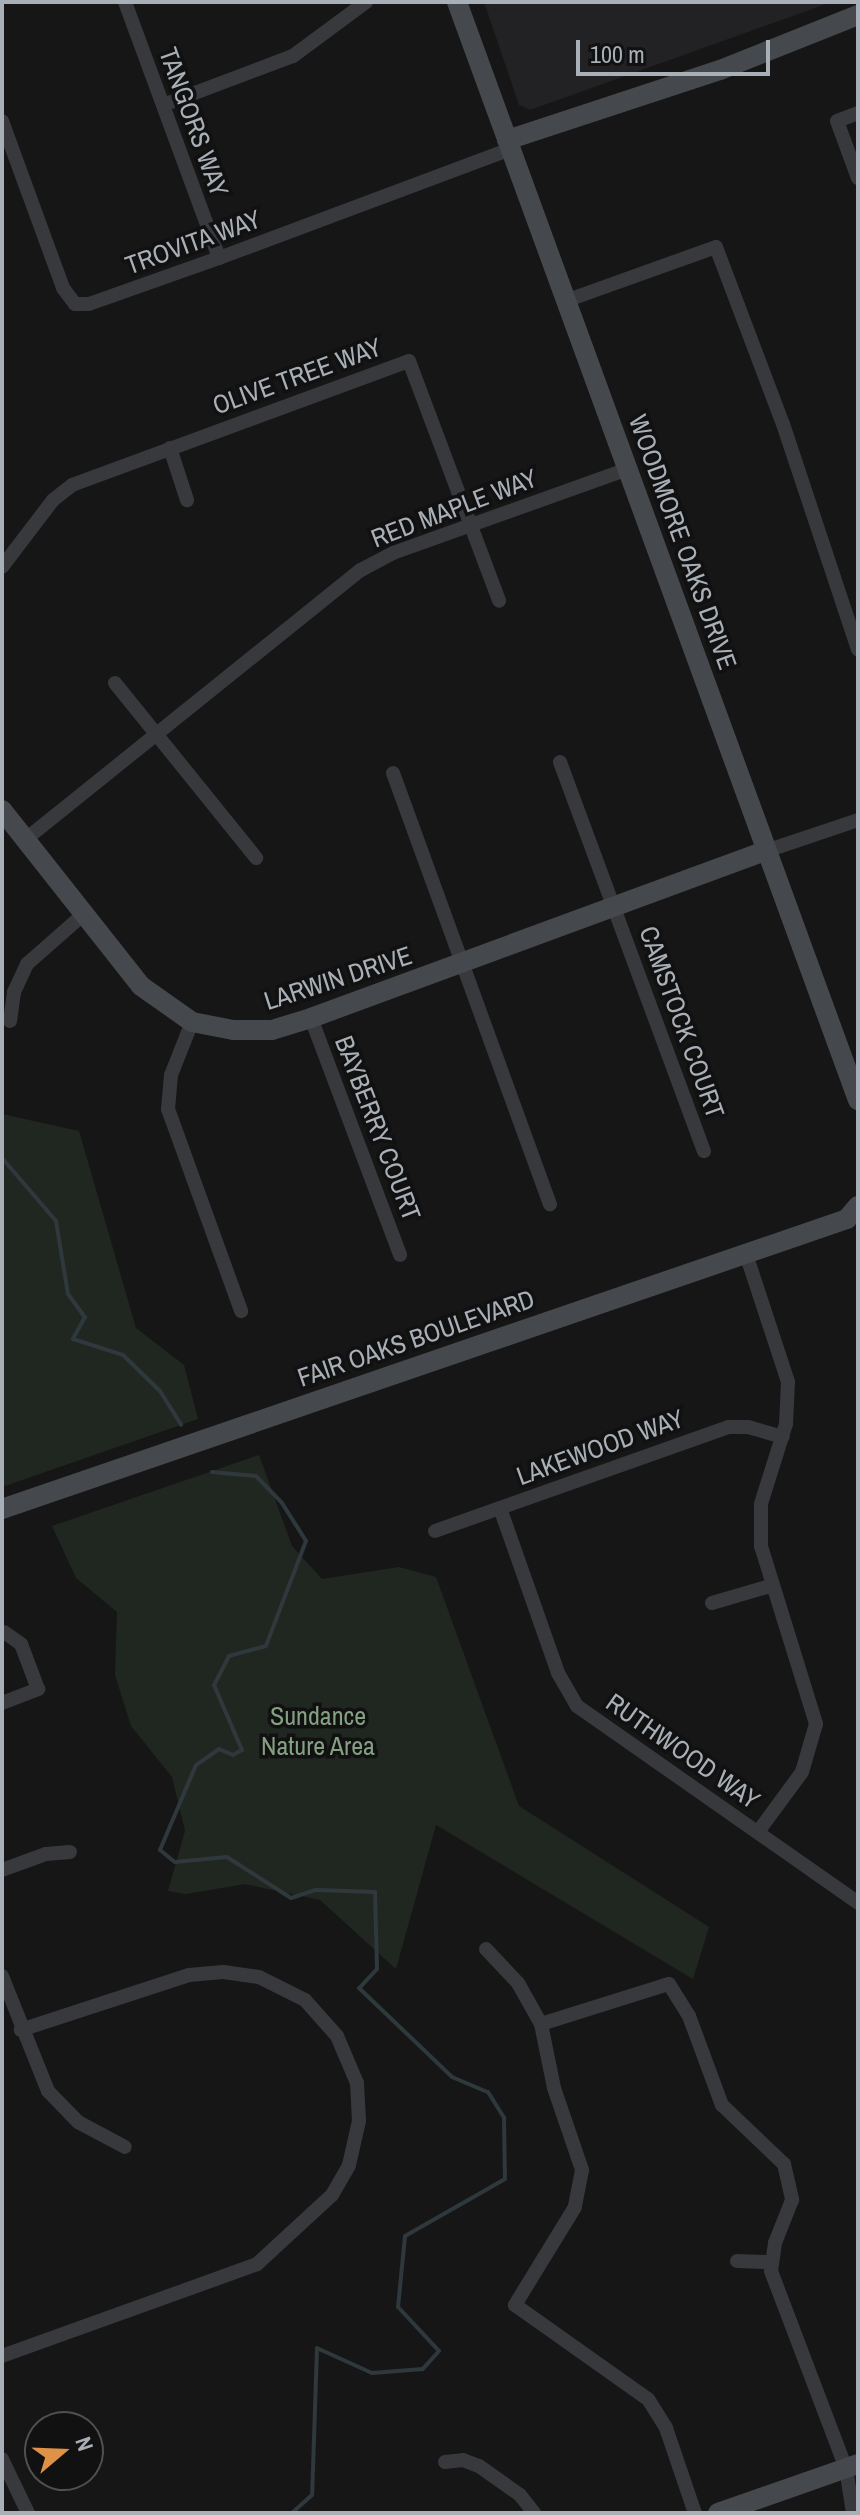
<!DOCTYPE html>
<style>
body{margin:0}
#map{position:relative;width:860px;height:2515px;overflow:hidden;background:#161617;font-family:"Archivo Narrow",sans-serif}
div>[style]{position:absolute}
.built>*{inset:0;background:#222224}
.green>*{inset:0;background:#202720}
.stream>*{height:4px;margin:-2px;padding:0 2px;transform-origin:2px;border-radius:2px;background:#2f383c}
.street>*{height:14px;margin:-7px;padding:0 7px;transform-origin:7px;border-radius:7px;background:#37393c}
.secondary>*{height:20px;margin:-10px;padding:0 10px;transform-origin:10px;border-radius:10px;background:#45484c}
span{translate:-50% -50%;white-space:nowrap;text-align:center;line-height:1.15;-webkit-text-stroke:7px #111112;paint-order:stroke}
.street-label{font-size:26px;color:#a9afb6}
.park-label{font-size:26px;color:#859f82}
.frame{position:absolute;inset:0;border:4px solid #a9afb6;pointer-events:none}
.north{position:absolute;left:24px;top:2411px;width:80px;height:80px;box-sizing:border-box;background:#111112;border:2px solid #4e5054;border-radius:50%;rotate:71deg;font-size:22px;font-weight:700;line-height:32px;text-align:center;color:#a9afb6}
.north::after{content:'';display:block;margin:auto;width:28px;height:36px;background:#de9247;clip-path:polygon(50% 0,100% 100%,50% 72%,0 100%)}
.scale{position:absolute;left:576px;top:40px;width:194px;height:36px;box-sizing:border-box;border:4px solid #a9afb6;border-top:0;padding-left:10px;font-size:24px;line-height:28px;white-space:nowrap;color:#a9afb6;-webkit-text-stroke:6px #111112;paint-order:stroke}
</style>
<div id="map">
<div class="built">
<i style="clip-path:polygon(484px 2px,832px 2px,530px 110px,519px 105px)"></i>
</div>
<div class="green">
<i style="clip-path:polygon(2px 1114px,79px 1131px,136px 1328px,184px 1365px,198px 1419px,2px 1487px)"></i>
<i style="clip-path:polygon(259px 1455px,292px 1546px,322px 1579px,399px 1567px,436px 1577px,519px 1806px,709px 1927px,693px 1979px,436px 1825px,396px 1969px,320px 1900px,245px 1884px,186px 1894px,168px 1891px,185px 1831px,172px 1777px,131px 1726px,115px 1675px,117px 1612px,76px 1578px,52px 1526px)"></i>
</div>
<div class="stream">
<i style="left:2px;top:1158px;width:83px;rotate:49.4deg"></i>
<i style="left:56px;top:1221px;width:74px;rotate:80.7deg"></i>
<i style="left:68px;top:1294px;width:29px;rotate:54deg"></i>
<i style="left:85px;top:1317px;width:25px;rotate:119deg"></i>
<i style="left:73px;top:1339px;width:52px;rotate:17.7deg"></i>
<i style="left:123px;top:1355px;width:52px;rotate:44.2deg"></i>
<i style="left:160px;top:1391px;width:40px;rotate:58deg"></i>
<i style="left:212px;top:1472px;width:44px;rotate:5.2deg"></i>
<i style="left:256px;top:1476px;width:37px;rotate:46deg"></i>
<i style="left:282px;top:1503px;width:45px;rotate:57.7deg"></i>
<i style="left:306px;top:1541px;width:112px;rotate:110.9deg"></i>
<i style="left:266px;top:1646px;width:38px;rotate:165deg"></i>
<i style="left:229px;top:1656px;width:33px;rotate:117deg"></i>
<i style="left:214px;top:1685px;width:71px;rotate:66.7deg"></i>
<i style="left:242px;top:1750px;width:10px;rotate:151deg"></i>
<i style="left:233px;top:1755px;width:15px;rotate:-157deg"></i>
<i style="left:219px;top:1749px;width:28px;rotate:145deg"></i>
<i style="left:196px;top:1765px;width:92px;rotate:113deg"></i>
<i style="left:160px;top:1850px;width:19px;rotate:39deg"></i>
<i style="left:175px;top:1862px;width:52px;rotate:-5.5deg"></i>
<i style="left:227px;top:1857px;width:76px;rotate:32.6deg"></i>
<i style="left:291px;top:1898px;width:26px;rotate:-18deg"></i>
<i style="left:316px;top:1890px;width:59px;rotate:1.9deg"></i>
<i style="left:375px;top:1892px;width:77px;rotate:88.5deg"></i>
<i style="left:377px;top:1969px;width:26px;rotate:133deg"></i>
<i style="left:359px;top:1988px;width:129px;rotate:43.7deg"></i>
<i style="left:452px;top:2077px;width:39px;rotate:23deg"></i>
<i style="left:488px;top:2092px;width:31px;rotate:58deg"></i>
<i style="left:504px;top:2118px;width:61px;rotate:89.1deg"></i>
<i style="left:505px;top:2179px;width:115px;rotate:150.3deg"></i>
<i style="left:405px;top:2236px;width:71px;rotate:95.6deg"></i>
<i style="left:398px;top:2307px;width:60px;rotate:47deg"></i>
<i style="left:439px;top:2351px;width:24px;rotate:132deg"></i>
<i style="left:423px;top:2369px;width:51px;rotate:175.5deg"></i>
<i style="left:372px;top:2373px;width:60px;rotate:-155.6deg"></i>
<i style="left:317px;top:2348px;width:147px;rotate:91.9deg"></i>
<i style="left:312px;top:2495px;width:27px;rotate:138deg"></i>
</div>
<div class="street">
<i style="left:125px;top:2px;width:273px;rotate:69.8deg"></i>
<i style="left:163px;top:105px;width:139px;rotate:-20.7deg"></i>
<i style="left:293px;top:56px;width:91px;rotate:-36.5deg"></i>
<i style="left:858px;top:113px;width:22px;rotate:159deg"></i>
<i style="left:837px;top:121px;width:61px;rotate:69.8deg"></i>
<i style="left:2px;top:121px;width:178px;rotate:69.9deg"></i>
<i style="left:63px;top:288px;width:20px;rotate:53deg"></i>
<i style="left:75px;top:304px;width:14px"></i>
<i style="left:89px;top:304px;width:138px;rotate:-19.5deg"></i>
<i style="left:219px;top:258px;width:311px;rotate:-20.5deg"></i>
<i style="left:568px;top:300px;width:157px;rotate:-19.7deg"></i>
<i style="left:716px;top:247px;width:189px;rotate:69.3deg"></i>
<i style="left:783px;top:424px;width:238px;rotate:71.6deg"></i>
<i style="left:170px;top:448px;width:55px;rotate:71.9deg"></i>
<i style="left:2px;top:567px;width:84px;rotate:-52.7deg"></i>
<i style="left:53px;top:500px;width:24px;rotate:-38deg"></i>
<i style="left:72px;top:485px;width:359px;rotate:-20.2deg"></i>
<i style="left:409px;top:361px;width:256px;rotate:69.4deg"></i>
<i style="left:115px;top:683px;width:225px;rotate:51.1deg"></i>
<i style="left:560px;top:762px;width:415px;rotate:69.7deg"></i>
<i style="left:393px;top:773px;width:459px;rotate:70deg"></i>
<i style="left:26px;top:839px;width:430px;rotate:-38.8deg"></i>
<i style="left:361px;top:570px;width:36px;rotate:-28deg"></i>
<i style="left:393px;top:553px;width:252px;rotate:-19.7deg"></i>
<i style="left:766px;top:851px;width:97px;rotate:-18.6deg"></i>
<i style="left:311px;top:1018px;width:253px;rotate:69.4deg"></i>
<i style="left:10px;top:1021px;width:29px;rotate:-82deg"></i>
<i style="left:14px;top:992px;width:31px;rotate:-65deg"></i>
<i style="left:27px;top:964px;width:76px;rotate:-41.3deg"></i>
<i style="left:192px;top:1022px;width:57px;rotate:111.6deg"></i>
<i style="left:171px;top:1075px;width:34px;rotate:95deg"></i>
<i style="left:168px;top:1109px;width:215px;rotate:70.1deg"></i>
<i style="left:746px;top:1254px;width:135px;rotate:71.8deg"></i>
<i style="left:788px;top:1382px;width:42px;rotate:92.7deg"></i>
<i style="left:786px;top:1424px;width:84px;rotate:107.4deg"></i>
<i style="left:761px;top:1504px;width:42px;rotate:90deg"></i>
<i style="left:761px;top:1546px;width:186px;rotate:72.8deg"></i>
<i style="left:816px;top:1724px;width:50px;rotate:106.3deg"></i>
<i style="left:802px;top:1772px;width:74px;rotate:126.3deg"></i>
<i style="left:500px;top:1508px;width:175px;rotate:70.6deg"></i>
<i style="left:558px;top:1673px;width:38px;rotate:60deg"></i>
<i style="left:577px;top:1706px;width:343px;rotate:35deg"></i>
<i style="left:435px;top:1531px;width:311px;rotate:-19.5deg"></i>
<i style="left:728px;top:1427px;width:20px"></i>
<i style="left:748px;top:1427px;width:36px;rotate:16deg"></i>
<i style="left:712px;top:1603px;width:60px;rotate:-16.3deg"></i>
<i style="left:2px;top:1703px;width:39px;rotate:-21deg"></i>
<i style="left:38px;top:1689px;width:48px;rotate:-110.7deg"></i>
<i style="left:21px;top:1644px;width:21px;rotate:-145deg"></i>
<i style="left:2px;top:1870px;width:47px;rotate:-20deg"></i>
<i style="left:46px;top:1854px;width:24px;rotate:-5deg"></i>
<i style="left:486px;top:1949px;width:47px;rotate:46.7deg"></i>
<i style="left:518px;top:1983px;width:47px;rotate:60.7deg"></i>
<i style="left:541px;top:2024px;width:65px;rotate:78.5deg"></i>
<i style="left:554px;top:2088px;width:87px;rotate:71.1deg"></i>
<i style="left:582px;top:2170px;width:38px;rotate:101deg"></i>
<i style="left:575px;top:2207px;width:115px;rotate:121.5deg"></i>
<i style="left:515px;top:2305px;width:163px;rotate:35.3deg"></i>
<i style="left:648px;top:2399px;width:34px;rotate:58deg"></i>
<i style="left:666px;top:2428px;width:90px;rotate:71.2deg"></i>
<i style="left:2px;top:1976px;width:124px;rotate:68.2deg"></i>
<i style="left:48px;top:2091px;width:43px;rotate:45.9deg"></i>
<i style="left:78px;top:2122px;width:53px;rotate:28deg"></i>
<i style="left:541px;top:2024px;width:134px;rotate:-17.4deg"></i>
<i style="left:669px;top:1984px;width:38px;rotate:58deg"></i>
<i style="left:689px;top:2016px;width:95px;rotate:69.7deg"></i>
<i style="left:722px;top:2105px;width:86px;rotate:43.6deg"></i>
<i style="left:784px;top:2164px;width:37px;rotate:77deg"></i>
<i style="left:792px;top:2200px;width:46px;rotate:111.6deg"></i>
<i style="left:775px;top:2243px;width:28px;rotate:98deg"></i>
<i style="left:771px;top:2271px;width:211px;rotate:69.2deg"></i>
<i style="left:846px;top:2468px;width:46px;rotate:81.2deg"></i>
<i style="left:737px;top:2261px;width:34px;rotate:2deg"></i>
<i style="left:2px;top:2356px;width:271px;rotate:-19.8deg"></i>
<i style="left:257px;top:2264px;width:102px;rotate:-42.6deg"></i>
<i style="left:332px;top:2195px;width:34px;rotate:-60deg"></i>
<i style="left:349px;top:2165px;width:45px;rotate:-77.2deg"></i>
<i style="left:359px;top:2121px;width:38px;rotate:-93deg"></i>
<i style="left:357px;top:2083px;width:51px;rotate:-113.1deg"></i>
<i style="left:337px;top:2036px;width:48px;rotate:-131.6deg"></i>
<i style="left:305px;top:2000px;width:51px;rotate:-153.4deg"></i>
<i style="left:259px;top:1977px;width:36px;rotate:-172deg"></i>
<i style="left:223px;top:1972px;width:34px;rotate:175deg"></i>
<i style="left:189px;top:1975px;width:177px;rotate:161.9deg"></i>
<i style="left:2px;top:2459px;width:60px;rotate:64.3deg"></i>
<i style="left:445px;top:2462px;width:18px;rotate:-6deg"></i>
<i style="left:463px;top:2460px;width:17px;rotate:21deg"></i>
<i style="left:479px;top:2466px;width:50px;rotate:35.3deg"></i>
<i style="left:520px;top:2495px;width:23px;rotate:52deg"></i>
</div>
<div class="secondary">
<i style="left:457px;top:2px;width:1169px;rotate:69.94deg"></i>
<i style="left:507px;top:140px;width:224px;rotate:-18.2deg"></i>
<i style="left:720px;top:70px;width:149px;rotate:-21.7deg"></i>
<i style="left:2px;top:810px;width:224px;rotate:51.7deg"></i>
<i style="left:141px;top:986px;width:62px;rotate:35.2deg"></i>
<i style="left:192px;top:1022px;width:42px;rotate:11deg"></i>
<i style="left:233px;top:1030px;width:39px"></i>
<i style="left:272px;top:1030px;width:41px;rotate:-17.1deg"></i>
<i style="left:311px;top:1018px;width:485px;rotate:-20.2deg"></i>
<i style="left:2px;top:1509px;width:893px;rotate:-18.94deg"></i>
<i style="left:847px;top:1219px;width:17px;rotate:-50deg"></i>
<i style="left:718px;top:2513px;width:148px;rotate:-19.3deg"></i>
</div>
<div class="street-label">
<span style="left:194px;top:122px;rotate:70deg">TANGORS WAY</span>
<span style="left:193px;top:242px;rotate:-20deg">TROVITA WAY</span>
<span style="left:297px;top:376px;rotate:-20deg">OLIVE TREE WAY</span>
<span style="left:454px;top:508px;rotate:-21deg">RED MAPLE WAY</span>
<span style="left:683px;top:542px;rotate:70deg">WOODMORE OAKS DRIVE</span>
<span style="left:338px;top:978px;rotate:-18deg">LARWIN DRIVE</span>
<span style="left:682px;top:1022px;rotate:70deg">CAMSTOCK COURT</span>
<span style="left:378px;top:1128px;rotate:69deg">BAYBERRY COURT</span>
<span style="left:416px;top:1338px;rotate:-19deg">FAIR OAKS BOULEVARD</span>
<span style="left:600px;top:1447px;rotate:-20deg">LAKEWOOD WAY</span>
<span style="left:683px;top:1751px;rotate:35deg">RUTHWOOD WAY</span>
</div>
<div class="park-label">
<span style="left:318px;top:1731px">Sundance<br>Nature Area</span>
</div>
<div class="frame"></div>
<div class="north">N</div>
<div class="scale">100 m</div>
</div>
